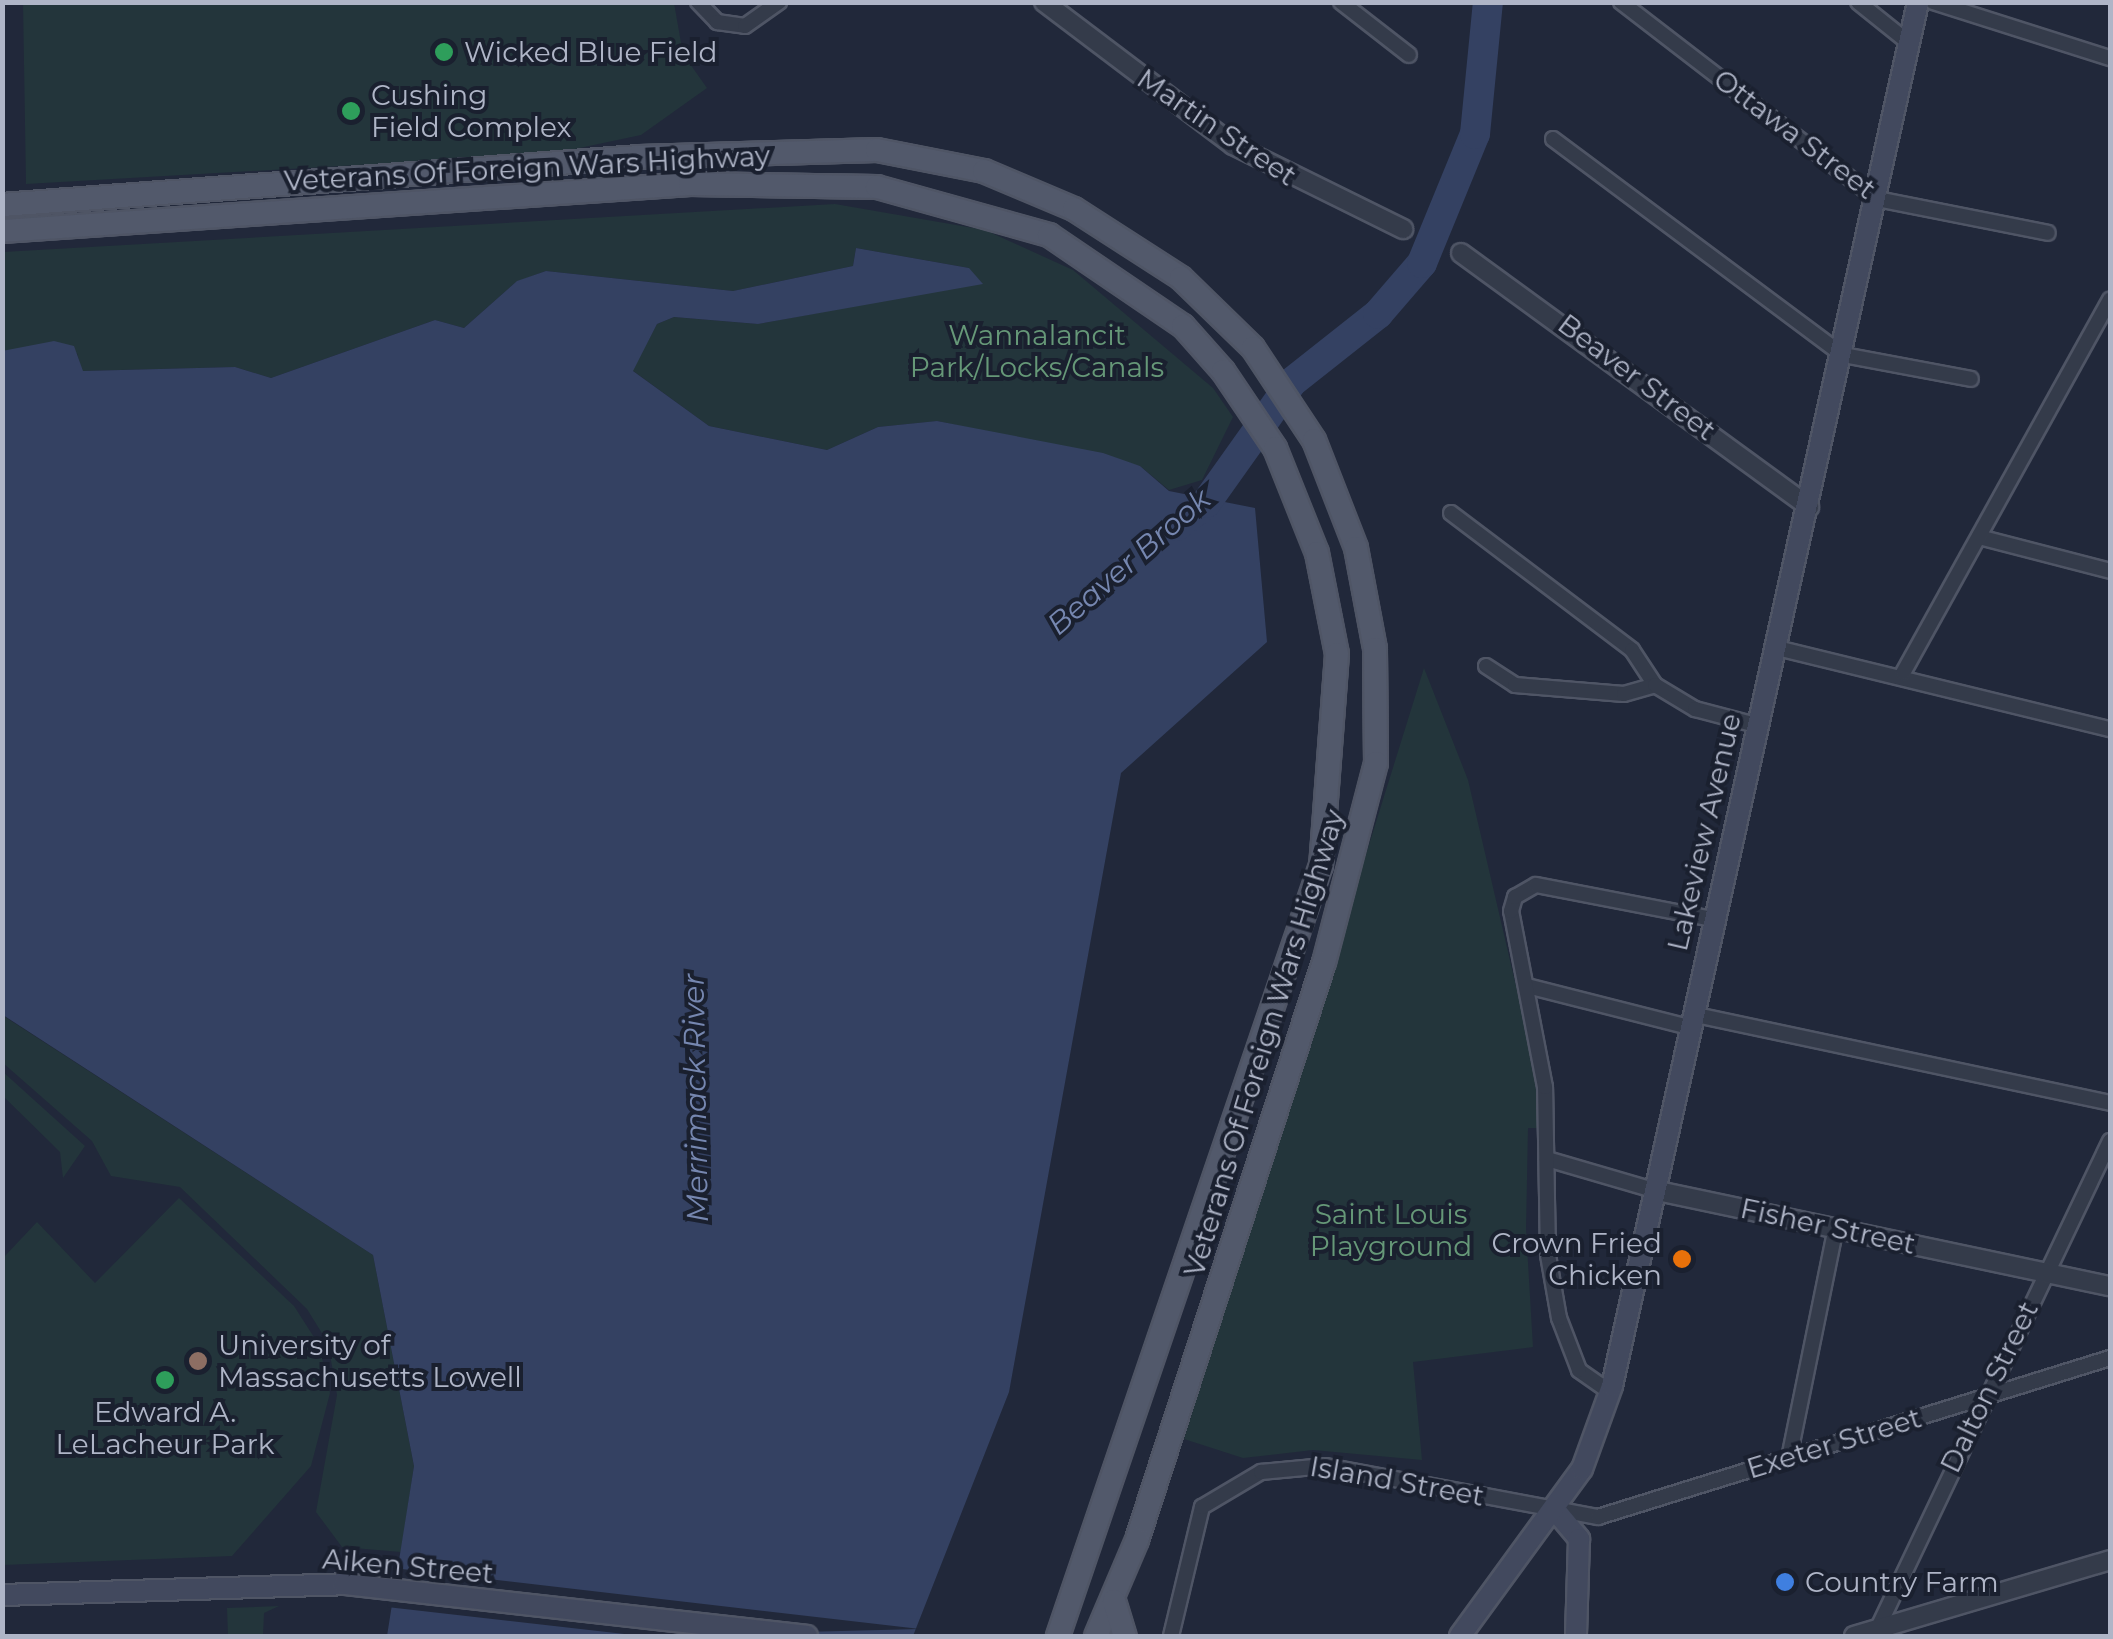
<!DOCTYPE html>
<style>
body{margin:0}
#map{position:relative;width:2113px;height:1639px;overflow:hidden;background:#21283a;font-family:Montserrat,sans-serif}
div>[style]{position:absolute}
.green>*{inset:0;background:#23353b}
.water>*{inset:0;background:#344162}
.pier>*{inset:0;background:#21283a}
.river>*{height:30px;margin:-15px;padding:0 15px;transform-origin:15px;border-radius:15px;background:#344162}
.roads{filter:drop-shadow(2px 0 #4f5565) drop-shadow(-2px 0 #4f5565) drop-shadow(0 2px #4f5565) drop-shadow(0 -2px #4f5565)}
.minor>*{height:14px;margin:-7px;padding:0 7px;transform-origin:7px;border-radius:7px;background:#343b4a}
.tertiary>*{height:18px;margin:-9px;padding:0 9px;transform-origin:9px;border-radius:9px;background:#343b4a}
.secondary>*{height:20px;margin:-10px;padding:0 10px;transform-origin:10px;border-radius:10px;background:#42495e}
.primary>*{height:22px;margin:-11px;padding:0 11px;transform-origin:11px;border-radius:11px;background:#52596b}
.dots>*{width:28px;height:28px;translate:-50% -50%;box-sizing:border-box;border:5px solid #1a202f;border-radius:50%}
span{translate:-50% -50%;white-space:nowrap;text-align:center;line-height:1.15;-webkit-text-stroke:8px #1a202f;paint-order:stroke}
.poi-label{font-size:28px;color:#afb5c7}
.left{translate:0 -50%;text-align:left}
.right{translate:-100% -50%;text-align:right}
.street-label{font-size:28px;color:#afb5c7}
.park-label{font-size:28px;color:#669878}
.water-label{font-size:30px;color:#7687b0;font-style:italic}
.frame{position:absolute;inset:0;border:5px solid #afb5c7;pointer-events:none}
</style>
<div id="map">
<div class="green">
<i style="clip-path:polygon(23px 3px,674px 3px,683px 54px,707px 88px,641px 135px,551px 154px,26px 184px)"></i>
<i style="clip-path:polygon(835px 204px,985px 230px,1073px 270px,1213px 388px,1233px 417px,1202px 480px,1169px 490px,1140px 466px,938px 421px,878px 427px,827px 450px,709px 426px,632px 370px,657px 324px,674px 317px,758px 324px,897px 298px,969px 268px,856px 248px,853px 266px,733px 291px,546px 271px,516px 282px,464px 328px,435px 320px,271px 378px,235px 367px,82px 371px,77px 353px,3px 351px,3px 252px)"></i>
<i style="clip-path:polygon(1424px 668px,1468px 780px,1536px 1072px,1539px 1128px,1528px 1128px,1526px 1229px,1533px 1347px,1413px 1362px,1422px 1460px,1313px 1450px,1243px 1458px,1184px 1439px)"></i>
<i style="clip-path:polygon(2px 1015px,373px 1255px,414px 1466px,401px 1552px,342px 1547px,316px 1512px,337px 1395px,328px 1343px,307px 1309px,180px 1187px,111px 1176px,92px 1141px,3px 1063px)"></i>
<i style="clip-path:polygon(2px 1071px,85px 1146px,63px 1178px,60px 1152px,3px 1096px)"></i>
<i style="clip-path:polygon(179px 1198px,294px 1306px,319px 1345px,330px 1393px,311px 1466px,232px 1556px,3px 1565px,3px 1258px,37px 1222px,95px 1283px)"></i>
<i style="clip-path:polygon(279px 1606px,264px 1613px,263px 1636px,228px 1636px,227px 1608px)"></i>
</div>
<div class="water">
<i style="clip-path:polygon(856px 248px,969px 268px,983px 284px,758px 324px,674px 317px,657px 324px,633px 371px,709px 426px,827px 450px,878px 427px,937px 421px,1103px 453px,1140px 466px,1169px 491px,1255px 508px,1267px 642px,1121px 773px,1009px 1392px,913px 1636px,387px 1636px,414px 1466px,373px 1255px,3px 1015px,2px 351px,54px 341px,74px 346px,83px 371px,235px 367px,271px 378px,435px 320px,464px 328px,517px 281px,546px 271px,733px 291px,853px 266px)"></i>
</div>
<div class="pier">
<i style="clip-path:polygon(393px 1568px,920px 1629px,642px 1636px,387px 1607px)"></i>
</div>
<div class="river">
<i style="left:1177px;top:526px;width:37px;rotate:-38deg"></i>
<i style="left:1206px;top:503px;width:148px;rotate:-54.6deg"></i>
<i style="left:1292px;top:382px;width:110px;rotate:-38.3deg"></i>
<i style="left:1378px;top:314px;width:67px;rotate:-49.2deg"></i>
<i style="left:1422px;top:263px;width:139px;rotate:-67.7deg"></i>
<i style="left:1475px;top:134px;width:133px;rotate:-84.4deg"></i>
</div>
<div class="roads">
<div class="minor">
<i style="left:698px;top:2px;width:28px;rotate:46deg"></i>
<i style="left:717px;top:22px;width:28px;rotate:8deg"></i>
<i style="left:745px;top:26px;width:42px;rotate:-35.2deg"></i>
<i style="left:1341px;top:2px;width:86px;rotate:37.9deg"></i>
<i style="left:1621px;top:2px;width:323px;rotate:37.6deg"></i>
<i style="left:1877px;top:199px;width:174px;rotate:11.2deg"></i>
<i style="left:1858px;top:2px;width:64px;rotate:38.7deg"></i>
<i style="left:1933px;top:2px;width:186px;rotate:17.6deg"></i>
<i style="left:1553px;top:139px;width:362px;rotate:36.7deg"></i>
<i style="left:1843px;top:355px;width:130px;rotate:10.6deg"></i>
<i style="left:1451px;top:513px;width:227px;rotate:37.1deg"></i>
<i style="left:1632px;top:650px;width:42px;rotate:56.7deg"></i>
<i style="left:1979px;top:537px;width:135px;rotate:14.5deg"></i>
<i style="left:1773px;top:647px;width:347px;rotate:13.7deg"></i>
<i style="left:1486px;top:666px;width:35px;rotate:33deg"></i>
<i style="left:1515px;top:685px;width:109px;rotate:4.7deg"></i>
<i style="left:1624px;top:694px;width:32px;rotate:-16deg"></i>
<i style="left:1655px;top:685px;width:47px;rotate:31deg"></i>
<i style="left:1695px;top:709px;width:63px;rotate:14.7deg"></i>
<i style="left:1903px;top:673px;width:427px;rotate:-61deg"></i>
<i style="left:1527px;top:986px;width:167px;rotate:14.2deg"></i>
<i style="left:1692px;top:1014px;width:427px;rotate:12deg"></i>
<i style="left:1547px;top:1159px;width:110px;rotate:16.3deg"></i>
<i style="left:1610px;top:1392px;width:38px;rotate:-145deg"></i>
<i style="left:1579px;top:1370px;width:56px;rotate:-111deg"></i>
<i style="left:1559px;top:1318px;width:64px;rotate:-99.9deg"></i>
<i style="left:1548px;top:1255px;width:168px;rotate:-91deg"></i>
<i style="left:1545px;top:1087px;width:179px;rotate:-100.9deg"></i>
<i style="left:1511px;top:911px;width:15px;rotate:-74deg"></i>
<i style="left:1515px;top:897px;width:24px;rotate:-30deg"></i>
<i style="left:1536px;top:885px;width:180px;rotate:10.9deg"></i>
<i style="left:1789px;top:1458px;width:236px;rotate:-78.5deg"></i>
<i style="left:1876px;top:1632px;width:544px;rotate:-64.52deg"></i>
<i style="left:1171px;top:1636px;width:133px;rotate:-76.5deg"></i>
<i style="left:1202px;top:1507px;width:69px;rotate:-30.7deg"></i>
<i style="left:1261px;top:1472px;width:64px;rotate:-5.4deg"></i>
<i style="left:1325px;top:1466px;width:278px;rotate:10.6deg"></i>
<i style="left:1598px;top:1517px;width:536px;rotate:-17.25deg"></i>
</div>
<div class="tertiary">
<i style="left:1044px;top:2px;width:237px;rotate:37.1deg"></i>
<i style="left:1233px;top:145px;width:190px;rotate:26.3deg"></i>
<i style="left:1461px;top:253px;width:431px;rotate:36.1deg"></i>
<i style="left:1653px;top:1190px;width:467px;rotate:11.9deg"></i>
<i style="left:1854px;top:1636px;width:267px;rotate:-16.5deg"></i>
</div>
<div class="secondary">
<i style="left:1555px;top:1510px;width:38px;rotate:50deg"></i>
<i style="left:1579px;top:1539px;width:97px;rotate:91.8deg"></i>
<i style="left:2px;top:1595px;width:342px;rotate:-1.8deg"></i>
<i style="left:344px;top:1584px;width:466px;rotate:6.4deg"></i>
<i style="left:1460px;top:1636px;width:207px;rotate:-53.9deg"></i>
<i style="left:1582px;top:1469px;width:88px;rotate:-70.1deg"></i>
<i style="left:1612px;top:1386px;width:1417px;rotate:-77.53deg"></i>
</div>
<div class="primary">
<i style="left:2px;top:205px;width:639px;rotate:-4.31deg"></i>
<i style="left:639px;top:157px;width:238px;rotate:-1.7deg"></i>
<i style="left:877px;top:150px;width:109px;rotate:11.1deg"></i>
<i style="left:984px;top:171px;width:98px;rotate:22.9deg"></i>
<i style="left:1074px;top:209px;width:127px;rotate:32.8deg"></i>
<i style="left:1181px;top:278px;width:100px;rotate:44.2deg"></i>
<i style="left:1253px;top:348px;width:110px;rotate:56.5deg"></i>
<i style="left:1314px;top:440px;width:116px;rotate:68.7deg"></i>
<i style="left:1356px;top:548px;width:103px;rotate:79.3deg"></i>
<i style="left:1375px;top:649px;width:114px;rotate:89.5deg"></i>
<i style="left:1376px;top:763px;width:206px;rotate:104.6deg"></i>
<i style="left:1324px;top:962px;width:607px;rotate:107.93deg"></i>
<i style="left:1137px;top:1540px;width:104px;rotate:113.1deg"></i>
<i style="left:2px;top:231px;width:690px;rotate:-3.91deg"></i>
<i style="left:690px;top:184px;width:187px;rotate:0.9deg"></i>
<i style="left:877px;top:187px;width:179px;rotate:15.6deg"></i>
<i style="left:1049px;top:235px;width:162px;rotate:34.2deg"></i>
<i style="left:1183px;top:326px;width:60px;rotate:48.4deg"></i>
<i style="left:1223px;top:371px;width:93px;rotate:56deg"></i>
<i style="left:1275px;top:448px;width:113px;rotate:68.2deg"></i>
<i style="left:1317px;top:553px;width:103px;rotate:78.8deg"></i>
<i style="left:1337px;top:654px;width:212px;rotate:94.3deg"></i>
<i style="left:1321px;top:865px;width:815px;rotate:108.84deg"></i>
<i style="left:1114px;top:1601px;width:37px;rotate:73deg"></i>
</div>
</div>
<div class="dots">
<i style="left:444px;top:52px;background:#2e9e5b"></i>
<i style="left:351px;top:111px;background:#2e9e5b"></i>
<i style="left:1682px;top:1259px;background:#e8710a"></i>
<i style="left:198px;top:1361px;background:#8d6e63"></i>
<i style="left:165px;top:1380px;background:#2e9e5b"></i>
<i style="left:1785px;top:1582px;background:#3f7fe0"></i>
</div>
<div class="poi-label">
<span class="left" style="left:464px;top:52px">Wicked Blue Field</span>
<span class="left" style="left:371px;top:111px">Cushing<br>Field Complex</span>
<span class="right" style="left:1662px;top:1259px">Crown Fried<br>Chicken</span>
<span class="left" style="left:218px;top:1361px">University of<br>Massachusetts Lowell</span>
<span style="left:165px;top:1428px">Edward A.<br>LeLacheur Park</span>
<span class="left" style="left:1805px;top:1582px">Country Farm</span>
</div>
<div class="street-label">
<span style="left:1217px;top:127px;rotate:34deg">Martin Street</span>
<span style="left:1795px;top:134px;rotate:37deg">Ottawa Street</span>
<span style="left:527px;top:168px;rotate:-3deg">Veterans Of Foreign Wars Highway</span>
<span style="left:1637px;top:377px;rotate:37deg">Beaver Street</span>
<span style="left:1704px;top:832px;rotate:-77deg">Lakeview Avenue</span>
<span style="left:1264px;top:1043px;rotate:-73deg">Veterans Of Foreign Wars Highway</span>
<span style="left:1828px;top:1226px;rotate:12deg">Fisher Street</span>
<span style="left:1989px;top:1387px;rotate:-64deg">Dalton Street</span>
<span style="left:1834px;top:1443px;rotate:-17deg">Exeter Street</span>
<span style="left:1397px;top:1481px;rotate:10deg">Island Street</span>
<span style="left:408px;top:1566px;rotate:5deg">Aiken Street</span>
</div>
<div class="park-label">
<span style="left:1037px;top:351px">Wannalancit<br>Park/Locks/Canals</span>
<span style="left:1391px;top:1230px">Saint Louis<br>Playground</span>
</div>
<div class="water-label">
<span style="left:1129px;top:562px;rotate:-41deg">Beaver Brook</span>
<span style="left:696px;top:1098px;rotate:-91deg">Merrimack River</span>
</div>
<div class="frame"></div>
</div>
